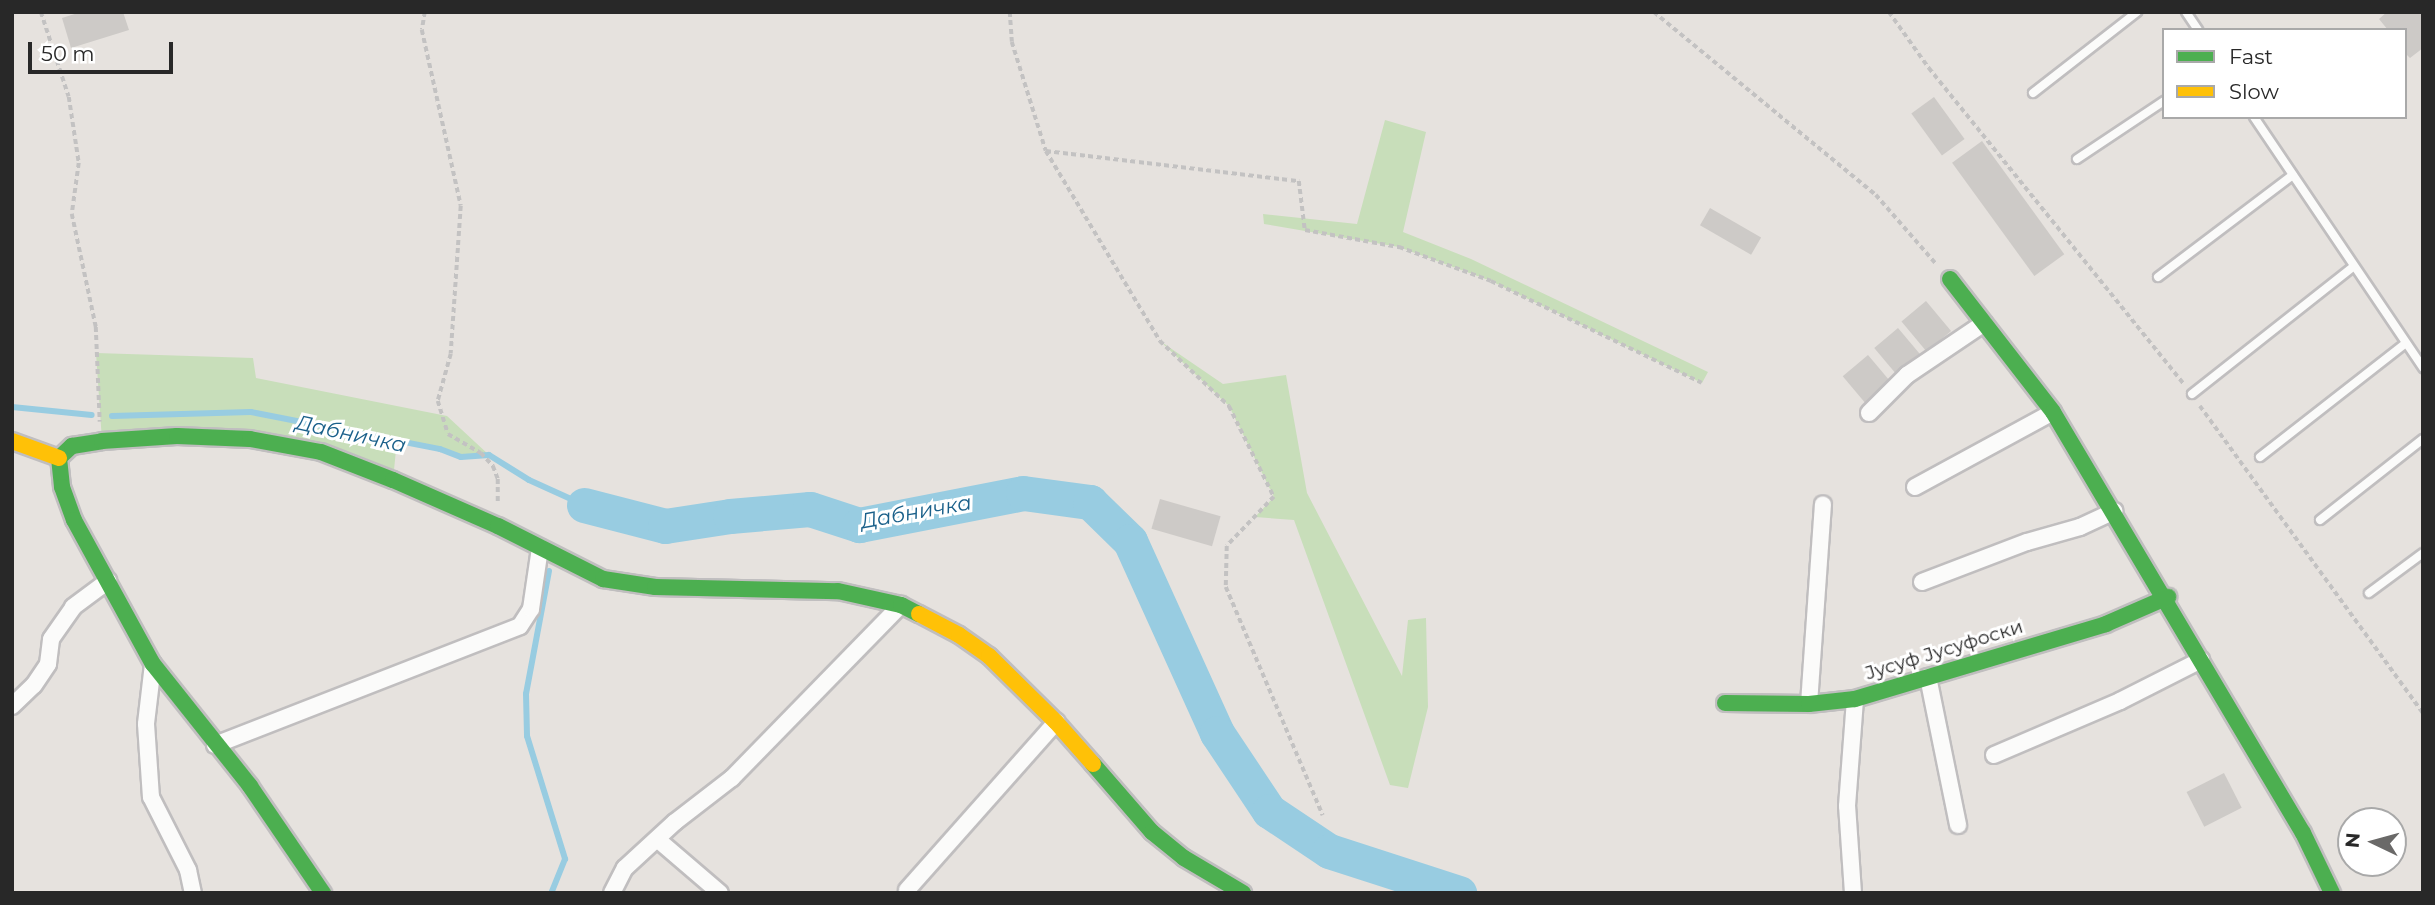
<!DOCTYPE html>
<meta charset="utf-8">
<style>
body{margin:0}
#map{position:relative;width:2435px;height:905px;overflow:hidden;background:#e6e2de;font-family:Montserrat,sans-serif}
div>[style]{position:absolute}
.green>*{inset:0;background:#c8deba}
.stream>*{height:6px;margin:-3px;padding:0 3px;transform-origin:3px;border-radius:3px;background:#98cce1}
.river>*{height:35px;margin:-17.5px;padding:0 17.5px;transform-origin:17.5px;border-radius:17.5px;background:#98cce1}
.building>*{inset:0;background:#cdcac7;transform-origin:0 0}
.path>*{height:3.5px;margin-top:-1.75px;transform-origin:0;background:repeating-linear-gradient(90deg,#c3c2c2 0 5px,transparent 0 8.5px)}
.roads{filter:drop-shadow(2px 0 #c0bebf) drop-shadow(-2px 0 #c0bebf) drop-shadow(0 2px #c0bebf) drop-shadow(0 -2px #c0bebf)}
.lane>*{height:8px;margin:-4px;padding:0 4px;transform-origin:4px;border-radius:4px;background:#fbfbfa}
.street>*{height:16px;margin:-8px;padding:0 8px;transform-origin:8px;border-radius:8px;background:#fbfbfa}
.fast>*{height:16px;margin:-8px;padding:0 8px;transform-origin:8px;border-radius:8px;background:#4caf50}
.slow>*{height:16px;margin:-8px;padding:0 8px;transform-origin:8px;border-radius:8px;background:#ffc107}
span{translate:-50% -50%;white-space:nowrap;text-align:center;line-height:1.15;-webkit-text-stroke:6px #fff;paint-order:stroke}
.street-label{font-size:19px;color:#282828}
.water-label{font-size:21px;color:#1a608a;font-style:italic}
.frame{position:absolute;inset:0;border:14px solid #282828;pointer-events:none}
.legend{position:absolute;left:2162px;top:28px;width:245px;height:91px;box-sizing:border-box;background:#fff;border:2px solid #a9a9a9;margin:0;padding:9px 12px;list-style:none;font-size:21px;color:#282828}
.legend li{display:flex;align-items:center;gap:14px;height:35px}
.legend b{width:35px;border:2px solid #a9a9a9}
.north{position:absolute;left:2337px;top:807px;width:70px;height:70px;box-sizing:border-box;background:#fff;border:2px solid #a9a9a9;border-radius:50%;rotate:275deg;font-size:19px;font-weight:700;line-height:28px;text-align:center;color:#282828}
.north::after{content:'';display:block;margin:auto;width:24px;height:32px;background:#6a6968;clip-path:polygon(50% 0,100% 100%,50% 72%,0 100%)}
.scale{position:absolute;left:28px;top:42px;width:145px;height:32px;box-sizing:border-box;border:4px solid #282828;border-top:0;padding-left:9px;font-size:21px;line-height:24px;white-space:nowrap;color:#282828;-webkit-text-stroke:5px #fff;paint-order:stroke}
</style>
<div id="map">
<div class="green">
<i style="clip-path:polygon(1385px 120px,1426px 132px,1403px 232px,1471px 259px,1708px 372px,1702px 383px,1491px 281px,1399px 247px,1264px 224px,1263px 214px,1357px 224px)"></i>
<i style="clip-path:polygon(1160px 341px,1223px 384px,1286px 375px,1307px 493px,1402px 676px,1408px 620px,1426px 618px,1428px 707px,1408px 788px,1390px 785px,1294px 520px,1255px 517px,1274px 497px,1229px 406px)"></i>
<i style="clip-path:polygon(96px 353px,253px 358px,256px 378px,447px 416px,489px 455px,461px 457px,397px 440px,393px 480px,321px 452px,102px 441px)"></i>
</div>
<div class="stream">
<i style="left:12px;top:407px;width:80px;rotate:5.7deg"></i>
<i style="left:112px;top:416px;width:139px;rotate:-1.6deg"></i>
<i style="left:251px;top:412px;width:193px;rotate:11.1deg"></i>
<i style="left:440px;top:449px;width:22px;rotate:21deg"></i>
<i style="left:461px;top:457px;width:28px;rotate:-4deg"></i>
<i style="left:489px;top:455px;width:47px;rotate:32deg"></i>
<i style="left:529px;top:480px;width:60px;rotate:24.4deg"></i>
<i style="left:549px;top:571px;width:125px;rotate:100.6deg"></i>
<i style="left:526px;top:694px;width:42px;rotate:88.6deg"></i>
<i style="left:527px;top:736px;width:129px;rotate:72.8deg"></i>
<i style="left:565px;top:859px;width:37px;rotate:112deg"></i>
</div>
<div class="river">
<i style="left:584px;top:505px;width:84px;rotate:14.5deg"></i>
<i style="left:665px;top:526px;width:66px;rotate:-8.7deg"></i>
<i style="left:730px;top:516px;width:80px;rotate:-5deg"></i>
<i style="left:810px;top:509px;width:52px;rotate:18.1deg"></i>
<i style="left:859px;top:525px;width:167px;rotate:-11deg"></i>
<i style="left:1023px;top:493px;width:68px;rotate:7.7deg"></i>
<i style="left:1090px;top:502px;width:56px;rotate:44.3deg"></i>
<i style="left:1130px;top:541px;width:211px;rotate:65.6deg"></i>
<i style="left:1217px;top:733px;width:94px;rotate:56.3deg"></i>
<i style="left:1269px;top:811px;width:72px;rotate:33.7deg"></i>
<i style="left:1329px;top:851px;width:137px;rotate:17.9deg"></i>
</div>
<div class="building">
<i style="clip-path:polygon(81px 12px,123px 12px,129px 30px,71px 48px,62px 18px)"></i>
<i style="clip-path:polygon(2387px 12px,2423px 12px,2423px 48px,2410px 58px,2405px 53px,2405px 30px,2388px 30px,2379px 19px)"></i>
<i style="left:1934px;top:97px;width:52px;height:28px;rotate:54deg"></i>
<i style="left:1982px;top:141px;width:140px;height:37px;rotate:54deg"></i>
<i style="left:1710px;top:208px;width:59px;height:20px;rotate:30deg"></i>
<i style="left:1926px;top:301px;width:39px;height:32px;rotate:50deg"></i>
<i style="left:1898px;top:328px;width:35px;height:31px;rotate:50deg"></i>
<i style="left:1868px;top:355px;width:38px;height:33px;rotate:50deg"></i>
<i style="left:1160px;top:499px;width:63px;height:31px;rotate:16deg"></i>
<i style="left:2224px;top:773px;width:39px;height:42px;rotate:63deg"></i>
</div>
<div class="path">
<i style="left:41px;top:12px;width:89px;rotate:71.8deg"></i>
<i style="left:69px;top:97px;width:67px;rotate:81.4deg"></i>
<i style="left:79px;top:163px;width:51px;rotate:97.8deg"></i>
<i style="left:72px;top:214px;width:116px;rotate:78deg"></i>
<i style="left:96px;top:327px;width:95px;rotate:87.6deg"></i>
<i style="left:425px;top:12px;width:18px;rotate:99deg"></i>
<i style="left:422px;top:30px;width:180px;rotate:77.5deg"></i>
<i style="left:461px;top:206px;width:148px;rotate:93.9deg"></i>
<i style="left:451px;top:354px;width:49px;rotate:105.5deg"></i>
<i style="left:438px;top:401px;width:34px;rotate:73deg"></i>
<i style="left:448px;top:434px;width:38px;rotate:30deg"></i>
<i style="left:481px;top:453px;width:18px;rotate:47deg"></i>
<i style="left:493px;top:466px;width:14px;rotate:69deg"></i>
<i style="left:498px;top:479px;width:23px;rotate:90deg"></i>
<i style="left:1010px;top:12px;width:30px;rotate:86deg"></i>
<i style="left:1012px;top:42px;width:114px;rotate:72.7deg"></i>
<i style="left:1046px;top:151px;width:222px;rotate:59deg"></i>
<i style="left:1160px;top:341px;width:95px;rotate:43.3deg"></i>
<i style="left:1229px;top:406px;width:102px;rotate:63.7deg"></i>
<i style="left:1274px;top:497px;width:68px;rotate:133.8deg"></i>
<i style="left:1227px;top:546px;width:41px;rotate:91.4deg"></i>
<i style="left:1226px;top:587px;width:248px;rotate:67deg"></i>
<i style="left:1654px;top:12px;width:288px;rotate:39.5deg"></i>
<i style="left:1876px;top:195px;width:93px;rotate:48.9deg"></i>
<i style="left:1889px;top:12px;width:69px;rotate:54.5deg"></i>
<i style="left:1929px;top:68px;width:407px;rotate:51.1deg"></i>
<i style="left:1046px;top:151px;width:255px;rotate:6.8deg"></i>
<i style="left:1299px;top:181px;width:49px;rotate:83deg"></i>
<i style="left:1305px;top:230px;width:96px;rotate:10.3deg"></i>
<i style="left:1399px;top:247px;width:98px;rotate:20.3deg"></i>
<i style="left:1491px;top:281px;width:234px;rotate:25.8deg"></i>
<i style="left:2200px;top:406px;width:379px;rotate:54deg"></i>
</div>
<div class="roads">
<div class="lane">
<i style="left:2186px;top:12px;width:22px;rotate:56deg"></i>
<i style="left:2033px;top:93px;width:132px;rotate:-37.9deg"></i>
<i style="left:2254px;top:117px;width:303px;rotate:56deg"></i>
<i style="left:2077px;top:159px;width:105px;rotate:-33.7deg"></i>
<i style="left:2158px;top:277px;width:169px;rotate:-37.1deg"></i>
<i style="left:2192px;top:394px;width:206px;rotate:-38.3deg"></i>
<i style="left:2260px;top:457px;width:185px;rotate:-38deg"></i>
<i style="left:2320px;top:520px;width:131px;rotate:-38.2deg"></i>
<i style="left:2369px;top:593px;width:67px;rotate:-36.5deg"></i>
</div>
<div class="street">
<i style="left:1869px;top:413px;width:54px;rotate:-45deg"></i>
<i style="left:1907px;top:375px;width:93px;rotate:-34deg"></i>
<i style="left:1915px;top:487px;width:157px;rotate:-28.5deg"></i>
<i style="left:1922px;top:582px;width:112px;rotate:-20.9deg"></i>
<i style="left:2027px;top:542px;width:55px;rotate:-15.8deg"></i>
<i style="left:2080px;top:527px;width:38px;rotate:-25deg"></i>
<i style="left:153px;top:664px;width:60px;rotate:96.7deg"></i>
<i style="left:146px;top:724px;width:73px;rotate:86.1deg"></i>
<i style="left:151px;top:797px;width:82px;rotate:63.1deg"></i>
<i style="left:188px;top:870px;width:24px;rotate:78deg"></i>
<i style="left:1928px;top:677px;width:151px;rotate:78.5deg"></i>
<i style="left:1809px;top:704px;width:200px;rotate:-86deg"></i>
<i style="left:12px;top:706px;width:30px;rotate:-44deg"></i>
<i style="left:34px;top:685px;width:25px;rotate:-56deg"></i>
<i style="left:48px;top:664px;width:25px;rotate:-83deg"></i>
<i style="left:51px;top:639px;width:39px;rotate:-55deg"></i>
<i style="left:73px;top:607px;width:44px;rotate:-36.6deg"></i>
<i style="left:215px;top:745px;width:327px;rotate:-21.3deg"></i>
<i style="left:520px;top:626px;width:20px;rotate:-57deg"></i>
<i style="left:531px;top:609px;width:62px;rotate:-81.6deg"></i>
<i style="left:1994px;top:755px;width:137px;rotate:-23.2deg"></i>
<i style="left:2120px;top:701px;width:91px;rotate:-26.8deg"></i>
<i style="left:657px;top:839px;width:83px;rotate:40.6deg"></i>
<i style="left:907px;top:890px;width:225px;rotate:-48.4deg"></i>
<i style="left:612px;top:893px;width:28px;rotate:-63deg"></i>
<i style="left:625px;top:868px;width:68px;rotate:-42.6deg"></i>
<i style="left:675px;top:822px;width:72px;rotate:-37.7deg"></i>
<i style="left:732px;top:778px;width:242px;rotate:-45.7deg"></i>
<i style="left:1853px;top:893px;width:87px;rotate:-93.9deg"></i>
<i style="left:1847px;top:806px;width:107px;rotate:-85.7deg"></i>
</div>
<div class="fast">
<i style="left:1950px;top:279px;width:168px;rotate:52.2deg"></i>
<i style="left:2053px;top:412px;width:490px;rotate:59.3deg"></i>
<i style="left:2303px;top:833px;width:67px;rotate:64.2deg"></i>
<i style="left:59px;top:458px;width:18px;rotate:-43deg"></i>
<i style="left:72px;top:446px;width:30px;rotate:-9deg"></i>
<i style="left:102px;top:441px;width:75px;rotate:-3.8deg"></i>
<i style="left:177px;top:436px;width:73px;rotate:2.4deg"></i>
<i style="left:250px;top:439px;width:72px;rotate:10.4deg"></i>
<i style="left:321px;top:452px;width:77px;rotate:21.3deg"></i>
<i style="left:393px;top:480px;width:115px;rotate:23.7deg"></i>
<i style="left:498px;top:526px;width:118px;rotate:26.8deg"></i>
<i style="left:603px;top:579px;width:53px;rotate:8.7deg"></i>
<i style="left:655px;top:587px;width:183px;rotate:1.3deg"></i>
<i style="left:838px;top:591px;width:65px;rotate:12.5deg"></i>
<i style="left:901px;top:605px;width:20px;rotate:27deg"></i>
<i style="left:59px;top:458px;width:29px;rotate:84deg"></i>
<i style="left:62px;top:487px;width:35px;rotate:70deg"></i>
<i style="left:74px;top:520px;width:164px;rotate:61.3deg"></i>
<i style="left:153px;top:664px;width:156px;rotate:51.5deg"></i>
<i style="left:250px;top:786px;width:130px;rotate:55.7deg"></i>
<i style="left:1725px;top:703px;width:84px;rotate:0.7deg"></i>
<i style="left:1809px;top:704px;width:46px;rotate:-6.2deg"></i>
<i style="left:1855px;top:699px;width:262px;rotate:-16.6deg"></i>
<i style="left:2106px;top:624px;width:68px;rotate:-23.5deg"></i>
<i style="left:1093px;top:764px;width:90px;rotate:49.1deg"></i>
<i style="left:1152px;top:832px;width:41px;rotate:39.1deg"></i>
<i style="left:1184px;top:858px;width:69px;rotate:30.7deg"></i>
</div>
<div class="slow">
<i style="left:12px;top:441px;width:50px;rotate:19.9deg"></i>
<i style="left:919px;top:614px;width:45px;rotate:27.7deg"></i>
<i style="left:959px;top:635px;width:37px;rotate:35deg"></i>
<i style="left:989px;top:656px;width:94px;rotate:44.6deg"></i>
<i style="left:1056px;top:722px;width:56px;rotate:48.6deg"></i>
</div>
</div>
<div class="street-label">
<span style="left:1944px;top:650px;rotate:-17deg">Јусуф Јусуфоски</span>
</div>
<div class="water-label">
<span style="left:351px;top:434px;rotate:12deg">Дабничка</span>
<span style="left:916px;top:512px;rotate:-10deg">Дабничка</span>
</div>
<div class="frame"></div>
<ul class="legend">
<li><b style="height:9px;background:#4caf50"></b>Fast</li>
<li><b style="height:9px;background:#ffc107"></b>Slow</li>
</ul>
<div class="north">N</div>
<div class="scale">50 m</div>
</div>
